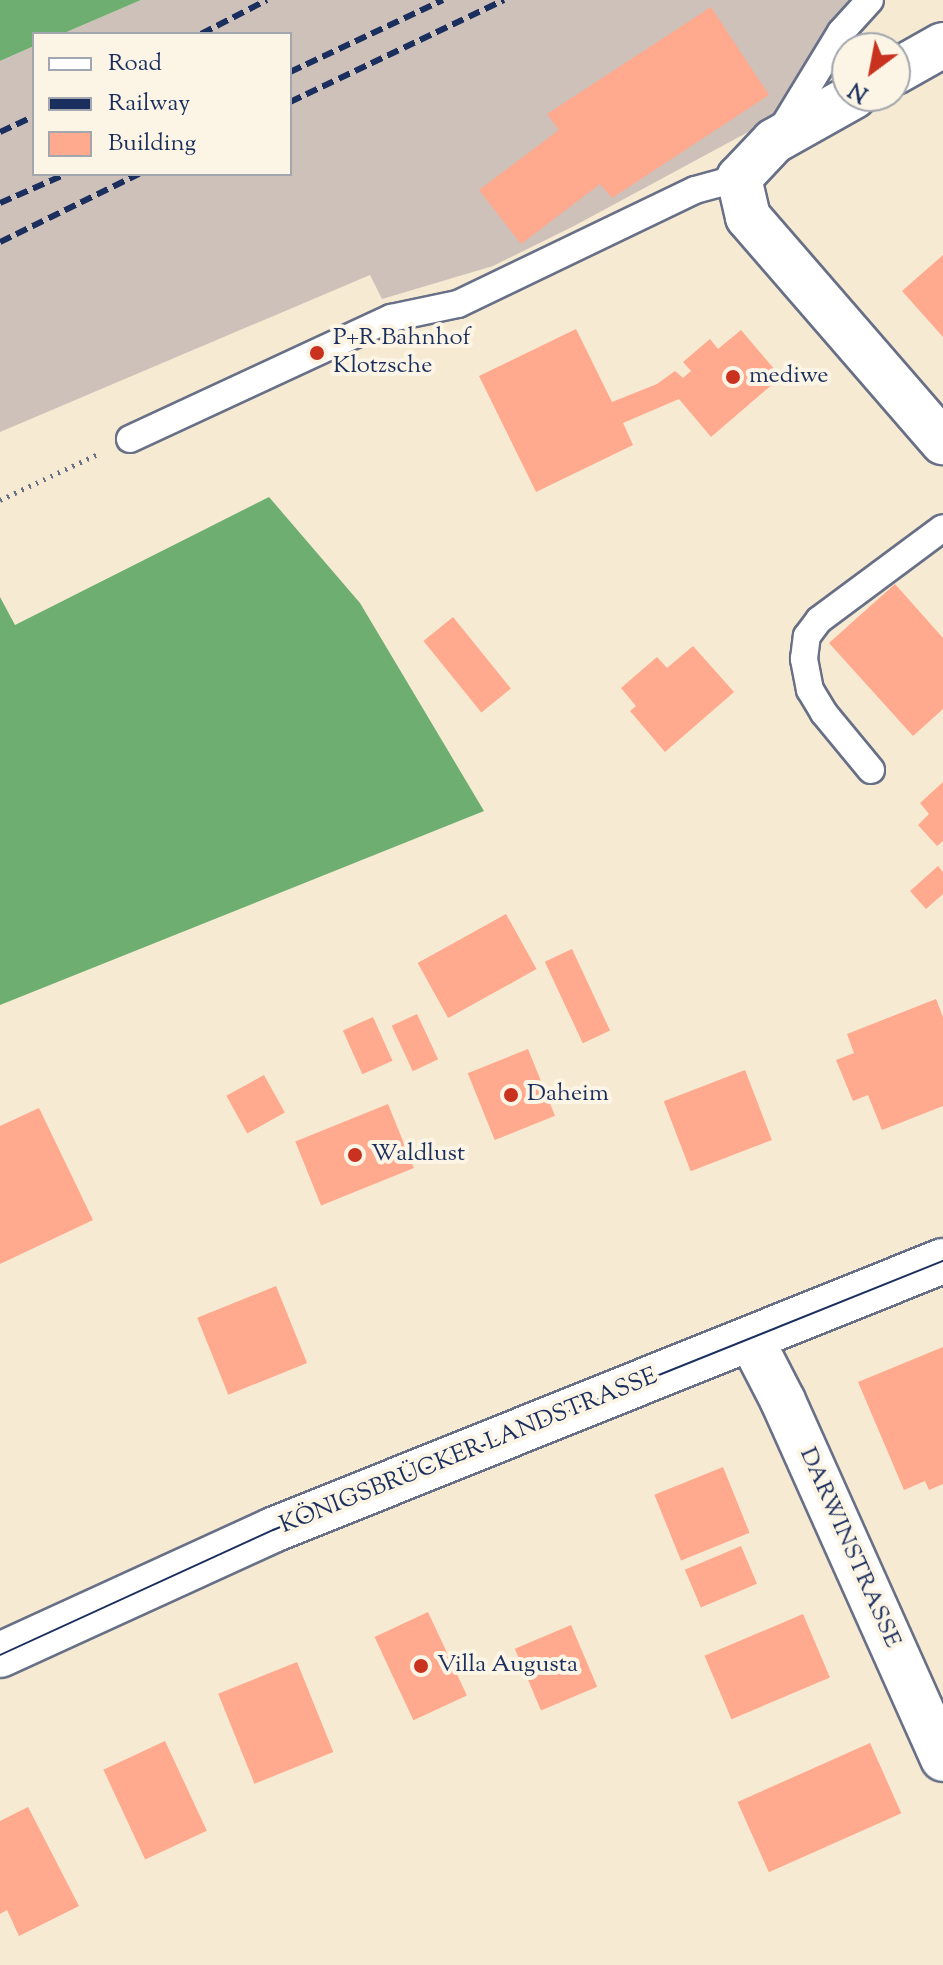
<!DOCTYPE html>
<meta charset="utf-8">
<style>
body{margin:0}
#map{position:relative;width:943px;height:1965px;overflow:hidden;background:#f6ead2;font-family:"Sorts Mill Goudy",serif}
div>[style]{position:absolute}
.industrial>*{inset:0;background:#cec1ba}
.forest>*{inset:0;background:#6eaf71}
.building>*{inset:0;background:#ffa98e;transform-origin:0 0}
.path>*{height:5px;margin-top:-2.5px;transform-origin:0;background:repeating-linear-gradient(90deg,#687087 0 2px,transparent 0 8px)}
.roads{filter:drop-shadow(2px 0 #687087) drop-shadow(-2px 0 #687087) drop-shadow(0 2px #687087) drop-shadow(0 -2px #687087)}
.service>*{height:26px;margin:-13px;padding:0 13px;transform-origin:13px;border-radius:13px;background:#fff}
.minor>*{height:44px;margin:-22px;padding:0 22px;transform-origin:22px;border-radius:22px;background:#fff}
.secondary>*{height:44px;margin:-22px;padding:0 22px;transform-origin:22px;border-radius:22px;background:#fff}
.tram>*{height:2px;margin:-1px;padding:0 1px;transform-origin:1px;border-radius:1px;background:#1b2f5e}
.rail>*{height:6px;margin-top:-3px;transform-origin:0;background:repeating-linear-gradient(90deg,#1b2f5e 0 12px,transparent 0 18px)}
.dots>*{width:22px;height:22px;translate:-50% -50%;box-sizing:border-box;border:4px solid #fcf5e5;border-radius:50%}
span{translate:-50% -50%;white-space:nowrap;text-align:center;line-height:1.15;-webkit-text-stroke:8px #fcf5e5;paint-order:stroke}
.poi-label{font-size:24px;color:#1b2f5e}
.left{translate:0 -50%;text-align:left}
.street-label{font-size:24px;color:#1b2f5e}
.legend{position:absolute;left:32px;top:32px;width:260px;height:144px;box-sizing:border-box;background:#fcf5e5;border:2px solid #a2a6af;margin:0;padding:10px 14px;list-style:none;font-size:24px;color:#1b2f5e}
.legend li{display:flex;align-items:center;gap:16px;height:40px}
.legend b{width:40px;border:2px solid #a2a6af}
.north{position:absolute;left:831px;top:32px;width:80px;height:80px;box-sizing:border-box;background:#fcf5e5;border:2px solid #a2a6af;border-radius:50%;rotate:212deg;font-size:22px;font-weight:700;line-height:32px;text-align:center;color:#1b2f5e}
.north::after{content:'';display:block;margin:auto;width:28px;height:36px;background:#c8321e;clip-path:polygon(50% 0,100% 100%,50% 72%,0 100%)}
</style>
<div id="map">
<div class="industrial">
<i style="clip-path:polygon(141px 0,852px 0,774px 118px,574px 226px,493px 266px,382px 299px,370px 275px,0 432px,0 61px,34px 46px,34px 174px,290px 174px,290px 34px,62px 34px)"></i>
</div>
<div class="forest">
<i style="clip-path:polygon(0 0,141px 0,62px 34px,34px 34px,34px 46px,0 61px)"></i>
<i style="clip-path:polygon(269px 497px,360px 603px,484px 811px,0 1005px,0 597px,15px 625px)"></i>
</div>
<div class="building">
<i style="clip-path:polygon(711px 7px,769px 95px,612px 198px,600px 184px,521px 244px,479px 190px,559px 130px,547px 114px)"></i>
<i style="clip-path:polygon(943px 255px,943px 337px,902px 291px)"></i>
<i style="clip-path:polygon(576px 329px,612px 402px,657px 384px,675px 371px,683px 378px,691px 371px,683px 362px,710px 339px,718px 349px,741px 330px,781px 377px,711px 437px,679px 399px,623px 423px,633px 445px,536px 492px,479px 376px)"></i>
<i style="clip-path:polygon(895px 584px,943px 638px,943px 709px,913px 736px,829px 643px)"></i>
<i style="left:453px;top:617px;width:92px;height:38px;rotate:51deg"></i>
<i style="clip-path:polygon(693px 646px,734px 692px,665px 752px,630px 711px,636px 706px,621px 688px,657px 657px,667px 668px)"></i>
<i style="clip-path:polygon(943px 782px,943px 841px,937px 846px,918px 825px,929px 814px,920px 803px)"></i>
<i style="clip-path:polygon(938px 866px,943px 872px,943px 894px,926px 909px,910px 891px)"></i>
<i style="left:506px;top:914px;width:63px;height:101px;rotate:61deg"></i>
<i style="left:572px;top:949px;width:90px;height:30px;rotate:65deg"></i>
<i style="clip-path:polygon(936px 999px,943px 1017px,943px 1106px,882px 1130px,868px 1095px,853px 1101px,836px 1060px,854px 1053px,847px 1034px)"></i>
<i style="left:417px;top:1014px;width:50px;height:28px;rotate:65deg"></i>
<i style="left:373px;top:1017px;width:48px;height:33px;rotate:66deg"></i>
<i style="left:528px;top:1049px;width:72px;height:65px;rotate:68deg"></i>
<i style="left:745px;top:1070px;width:75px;height:87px;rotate:69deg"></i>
<i style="left:264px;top:1075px;width:43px;height:43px;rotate:61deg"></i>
<i style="left:388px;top:1104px;width:69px;height:100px;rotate:68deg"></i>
<i style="clip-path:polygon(39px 1108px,93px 1220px,0 1264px,0 1126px)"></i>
<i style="left:276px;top:1286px;width:83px;height:85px;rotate:68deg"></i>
<i style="clip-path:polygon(943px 1347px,943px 1484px,929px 1490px,925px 1481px,904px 1490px,858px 1382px)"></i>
<i style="left:723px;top:1467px;width:71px;height:74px;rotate:68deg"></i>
<i style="left:741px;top:1546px;width:41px;height:61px;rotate:67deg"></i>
<i style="left:428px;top:1612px;width:92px;height:59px;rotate:65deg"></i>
<i style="left:803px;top:1614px;width:69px;height:107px;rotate:67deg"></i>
<i style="left:571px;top:1625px;width:67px;height:61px;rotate:67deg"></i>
<i style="left:297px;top:1662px;width:97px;height:85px;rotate:68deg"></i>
<i style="left:165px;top:1741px;width:99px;height:68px;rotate:65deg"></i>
<i style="left:870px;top:1743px;width:77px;height:145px;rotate:66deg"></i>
<i style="clip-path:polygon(28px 1807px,79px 1906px,19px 1936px,7px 1910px,0 1914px,0 1821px)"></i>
</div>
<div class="path">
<i style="left:0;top:500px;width:110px;rotate:-25.2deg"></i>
</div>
<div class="roads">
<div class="service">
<i style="left:780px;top:132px;width:117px;rotate:-58.6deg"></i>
<i style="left:841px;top:32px;width:43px;rotate:-47.8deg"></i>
<i style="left:130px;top:439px;width:288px;rotate:-24.9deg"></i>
<i style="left:391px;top:318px;width:68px;rotate:-11.8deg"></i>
<i style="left:458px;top:304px;width:263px;rotate:-25.7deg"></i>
<i style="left:695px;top:190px;width:46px;rotate:-15.3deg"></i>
<i style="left:871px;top:770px;width:74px;rotate:-129.5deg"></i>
<i style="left:824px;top:713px;width:27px;rotate:-121deg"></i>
<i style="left:810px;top:690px;width:32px;rotate:-101deg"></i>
<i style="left:804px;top:659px;width:23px;rotate:-83deg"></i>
<i style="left:807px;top:636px;width:20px;rotate:-53deg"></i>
<i style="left:819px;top:620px;width:154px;rotate:-36.6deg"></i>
</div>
<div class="minor">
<i style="left:895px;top:72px;width:55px;rotate:-29.4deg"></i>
<i style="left:854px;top:96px;width:92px;rotate:150.6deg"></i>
<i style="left:774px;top:141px;width:51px;rotate:133.4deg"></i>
<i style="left:739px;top:178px;width:40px;rotate:77deg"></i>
<i style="left:748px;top:217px;width:298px;rotate:49.1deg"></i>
<i style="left:751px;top:1339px;width:70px;rotate:62.7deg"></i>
<i style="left:783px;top:1401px;width:392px;rotate:65.9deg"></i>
</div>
<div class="secondary">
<i style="left:0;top:1655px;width:300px;rotate:-24.6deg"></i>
<i style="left:273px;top:1530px;width:722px;rotate:-21.88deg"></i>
</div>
</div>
<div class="tram">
<i style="left:0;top:1655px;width:300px;rotate:-24.6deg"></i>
<i style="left:273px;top:1530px;width:722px;rotate:-21.88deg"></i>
</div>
<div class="rail">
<i style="left:201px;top:34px;width:74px;rotate:-27.3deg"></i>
<i style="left:290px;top:72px;width:169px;rotate:-25.2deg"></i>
<i style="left:290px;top:102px;width:237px;rotate:-25.5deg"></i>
<i style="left:0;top:132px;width:38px;rotate:-25deg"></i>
<i style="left:0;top:203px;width:72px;rotate:-23.7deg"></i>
<i style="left:0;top:242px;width:155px;rotate:-26.1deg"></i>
</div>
<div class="dots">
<i style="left:317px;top:353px;background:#c8321e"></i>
<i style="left:733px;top:377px;background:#c8321e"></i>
<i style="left:511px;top:1095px;background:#c8321e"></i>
<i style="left:355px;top:1155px;background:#c8321e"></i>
<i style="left:421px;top:1666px;background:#c8321e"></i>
</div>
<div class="poi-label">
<span class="left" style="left:333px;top:353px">P+R Bahnhof<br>Klotzsche</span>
<span class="left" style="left:749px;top:377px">mediwe</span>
<span class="left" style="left:527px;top:1095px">Daheim</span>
<span class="left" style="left:371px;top:1155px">Waldlust</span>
<span class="left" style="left:437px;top:1666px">Villa Augusta</span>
</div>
<div class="street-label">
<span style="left:469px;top:1452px;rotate:-22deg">KÖNIGSBRÜCKER LANDSTRASSE</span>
<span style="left:849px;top:1548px;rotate:66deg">DARWINSTRASSE</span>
</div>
<ul class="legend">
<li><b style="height:10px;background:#fff"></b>Road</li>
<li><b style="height:10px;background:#1b2f5e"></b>Railway</li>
<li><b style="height:22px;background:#ffa98e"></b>Building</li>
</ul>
<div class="north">N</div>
</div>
